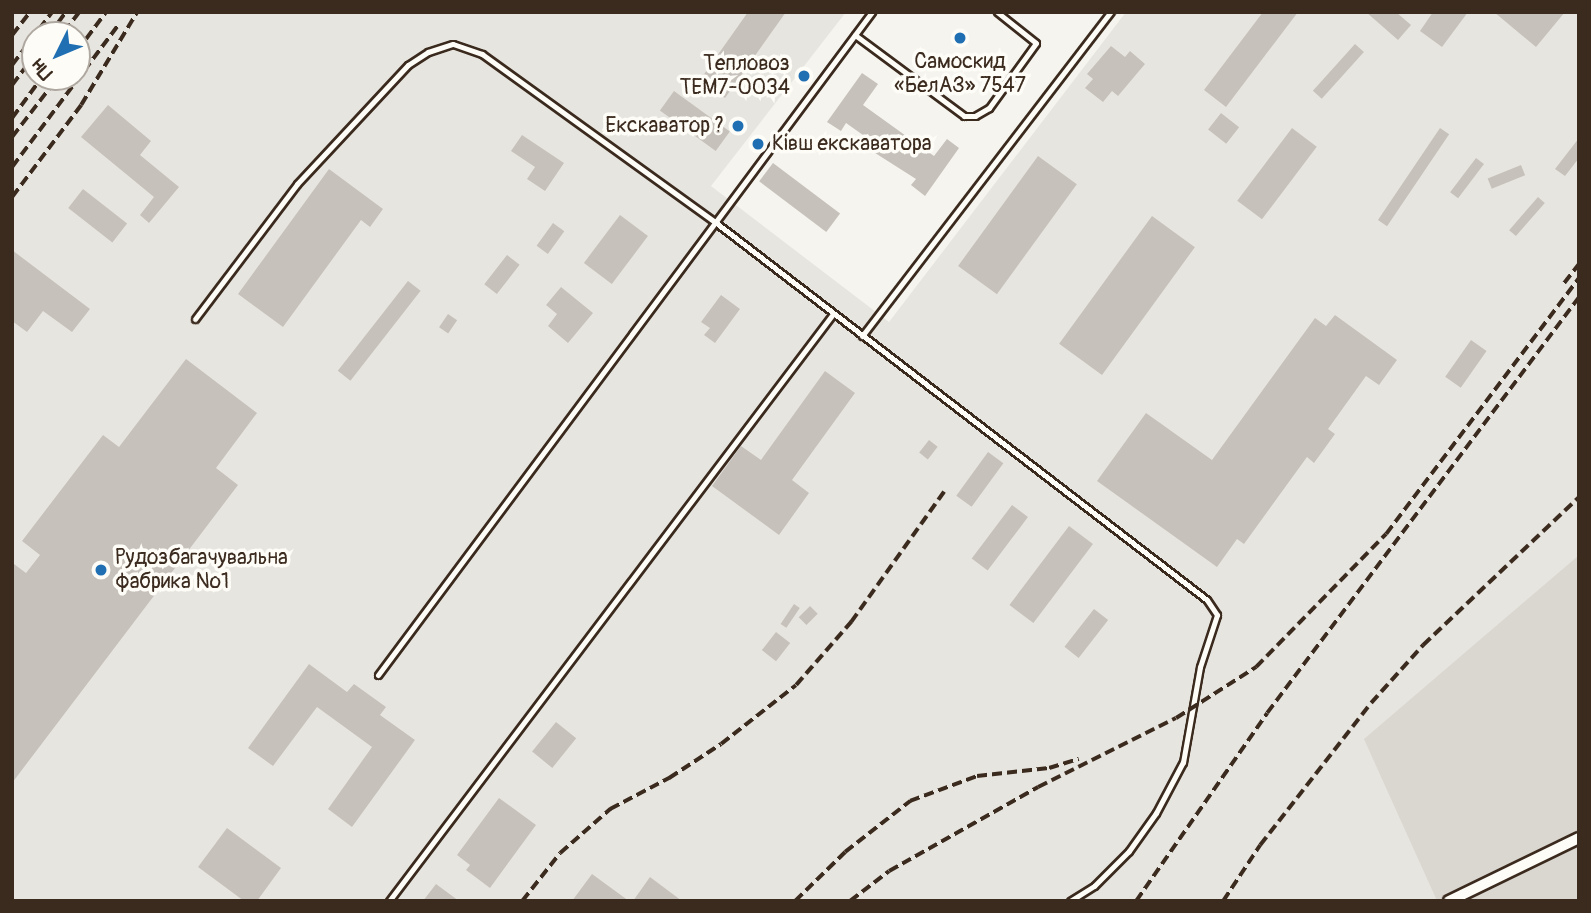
<!DOCTYPE html>
<meta charset="utf-8">
<style>
body{margin:0}
#map{position:relative;width:1591px;height:913px;overflow:hidden;background:#f5f4ee;font-family:Pangolin,sans-serif}
div>[style]{position:absolute}
.built>*{inset:0;background:#e7e5df}
.green>*{inset:0;background:#dad6d0}
.building>*{inset:0;background:#c7c1bb;transform-origin:0 0}
.roads{filter:drop-shadow(2px 0 #3b2a1e) drop-shadow(-2px 0 #3b2a1e) drop-shadow(0 2px #3b2a1e) drop-shadow(0 -2px #3b2a1e)}
.lane>*{height:5px;margin:-2.5px;padding:0 2.5px;transform-origin:2.5px;border-radius:2.5px;background:#fdfcf7}
.street>*{height:10px;margin:-5px;padding:0 5px;transform-origin:5px;border-radius:5px;background:#fdfcf7}
.rail>*{height:3.5px;margin-top:-1.75px;transform-origin:0;background:repeating-linear-gradient(90deg,#3b2a1e 0 10px,transparent 0 15px)}
.dots>*{width:19px;height:19px;translate:-50% -50%;box-sizing:border-box;border:4px solid #fdfcf7;border-radius:50%}
span{translate:-50% -50%;white-space:nowrap;text-align:center;line-height:1.15;-webkit-text-stroke:7px #fdfcf7;paint-order:stroke}
.poi-label{font-size:21px;color:#3b2a1e}
.right{translate:-100% -50%;text-align:right}
.left{translate:0 -50%;text-align:left}
.frame{position:absolute;inset:0;border:14px solid #3b2a1e;pointer-events:none}
.north{position:absolute;left:21px;top:21px;width:70px;height:70px;box-sizing:border-box;background:#fdfcf7;border:2px solid #afa8a0;border-radius:50%;rotate:227deg;font-size:19px;font-weight:700;line-height:28px;text-align:center;color:#3b2a1e}
.north::after{content:'';display:block;margin:auto;width:24px;height:32px;background:#1f6fb2;clip-path:polygon(50% 0,100% 100%,50% 72%,0 100%)}
</style>
<div id="map">
<div class="built">
<i style="clip-path:polygon(evenodd,12px 12px,846px 12px,711px 186px,889px 322px,1126px 12px,1579px 12px,1579px 555px,1365px 739px,1437px 901px,12px 901px,12px 12px,35px 35px,77px 35px,77px 77px,35px 77px,35px 35px)"></i>
</div>
<div class="green">
<i style="clip-path:polygon(1579px 555px,1579px 901px,1437px 901px,1364px 739px)"></i>
</div>
<div class="building">
<i style="clip-path:polygon(748px 12px,786px 12px,725px 98px,700px 80px)"></i>
<i style="clip-path:polygon(1263px 12px,1298px 12px,1226px 107px,1204px 90px)"></i>
<i style="clip-path:polygon(1366px 12px,1396px 12px,1411px 25px,1398px 40px)"></i>
<i style="clip-path:polygon(1433px 12px,1468px 12px,1442px 47px,1420px 31px)"></i>
<i style="clip-path:polygon(1494px 12px,1565px 12px,1536px 47px)"></i>
<i style="left:1355px;top:44px;width:12px;height:63px;rotate:42deg"></i>
<i style="clip-path:polygon(1111px 46px,1125px 57px,1130px 51px,1145px 64px,1118px 96px,1112px 91px,1103px 102px,1085px 88px,1093px 79px,1087px 74px)"></i>
<i style="clip-path:polygon(862px 73px,878px 84px,863px 105px,934px 156px,947px 139px,959px 148px,925px 196px,911px 185px,916px 179px,872px 151px,877px 145px,846px 123px,841px 131px,827px 122px)"></i>
<i style="left:674px;top:91px;width:69px;height:24px;rotate:36deg"></i>
<i style="clip-path:polygon(108px 105px,151px 141px,140px 155px,179px 187px,149px 223px,140px 215px,154px 197px,81px 137px)"></i>
<i style="left:1221px;top:113px;width:23px;height:21px;rotate:38deg"></i>
<i style="left:1292px;top:128px;width:31px;height:91px;rotate:37deg"></i>
<i style="left:1440px;top:128px;width:11px;height:111px;rotate:34deg"></i>
<i style="clip-path:polygon(522px 135px,564px 163px,545px 191px,527px 179px,535px 167px,511px 151px)"></i>
<i style="clip-path:polygon(1579px 138px,1579px 158px,1565px 176px,1555px 169px)"></i>
<i style="left:1038px;top:156px;width:48px;height:136px;rotate:36deg"></i>
<i style="left:1476px;top:158px;width:10px;height:43px;rotate:37deg"></i>
<i style="left:773px;top:163px;width:84px;height:23px;rotate:37deg"></i>
<i style="left:1521px;top:165px;width:11px;height:36px;rotate:68deg"></i>
<i style="clip-path:polygon(329px 169px,383px 209px,370px 227px,361px 220px,283px 327px,238px 294px)"></i>
<i style="left:83px;top:189px;width:56px;height:24px;rotate:38deg"></i>
<i style="left:1538px;top:197px;width:9px;height:44px;rotate:41deg"></i>
<i style="left:620px;top:215px;width:35px;height:60px;rotate:37deg"></i>
<i style="left:1152px;top:216px;width:53px;height:158px;rotate:36deg"></i>
<i style="left:553px;top:223px;width:14px;height:28px;rotate:36deg"></i>
<i style="clip-path:polygon(12px 250px,90px 309px,72px 332px,43px 311px,27px 332px,12px 321px)"></i>
<i style="left:507px;top:255px;width:16px;height:37px;rotate:38deg"></i>
<i style="left:408px;top:281px;width:16px;height:114px;rotate:38deg"></i>
<i style="clip-path:polygon(561px 287px,593px 313px,568px 343px,548px 326px,557px 314px,546px 305px)"></i>
<i style="clip-path:polygon(721px 295px,740px 309px,715px 343px,704px 335px,710px 328px,701px 322px)"></i>
<i style="left:448px;top:314px;width:11px;height:16px;rotate:34deg"></i>
<i style="clip-path:polygon(1335px 315px,1397px 360px,1379px 385px,1366px 376px,1328px 429px,1335px 434px,1314px 463px,1307px 457px,1244px 544px,1237px 539px,1217px 567px,1097px 481px,1146px 413px,1212px 460px,1315px 318px,1326px 326px)"></i>
<i style="left:1471px;top:340px;width:19px;height:45px;rotate:35deg"></i>
<i style="clip-path:polygon(186px 359px,257px 413px,216px 468px,238px 485px,12px 783px,12px 567px,14px 564px,26px 573px,40px 555px,22px 541px,103px 435px,119px 447px)"></i>
<i style="clip-path:polygon(825px 371px,855px 393px,792px 480px,809px 493px,779px 535px,712px 486px,741px 446px,761px 460px)"></i>
<i style="left:929px;top:440px;width:11px;height:16px;rotate:38deg"></i>
<i style="left:988px;top:452px;width:19px;height:54px;rotate:36deg"></i>
<i style="left:1012px;top:505px;width:20px;height:67px;rotate:37deg"></i>
<i style="left:1069px;top:526px;width:30px;height:99px;rotate:37deg"></i>
<i style="left:794px;top:604px;width:7px;height:24px;rotate:34deg"></i>
<i style="left:810px;top:606px;width:11px;height:16px;rotate:45deg"></i>
<i style="left:1094px;top:609px;width:18px;height:48px;rotate:38deg"></i>
<i style="left:776px;top:632px;width:18px;height:23px;rotate:38deg"></i>
<i style="clip-path:polygon(309px 664px,347px 692px,354px 684px,386px 707px,380px 715px,415px 740px,352px 827px,328px 809px,372px 747px,317px 707px,273px 766px,248px 748px)"></i>
<i style="left:556px;top:722px;width:26px;height:38px;rotate:39deg"></i>
<i style="clip-path:polygon(499px 798px,536px 825px,490px 888px,466px 870px,470px 865px,457px 855px)"></i>
<i style="clip-path:polygon(227px 828px,281px 868px,257px 901px,244px 901px,198px 867px)"></i>
<i style="clip-path:polygon(592px 874px,629px 901px,572px 901px)"></i>
<i style="clip-path:polygon(650px 877px,682px 901px,633px 901px)"></i>
<i style="clip-path:polygon(436px 884px,459px 901px,423px 901px)"></i>
</div>
<div class="roads">
<div class="lane">
<i style="left:855px;top:35px;width:136px;rotate:36.6deg"></i>
<i style="left:964px;top:116px;width:11px"></i>
<i style="left:975px;top:116px;width:16px;rotate:-30deg"></i>
<i style="left:989px;top:108px;width:80px;rotate:-54.1deg"></i>
<i style="left:1036px;top:43px;width:50px;rotate:-141.5deg"></i>
<i style="left:195px;top:319px;width:169px;rotate:-52.9deg"></i>
<i style="left:297px;top:184px;width:163px;rotate:-47deg"></i>
<i style="left:408px;top:65px;width:24px;rotate:-33deg"></i>
<i style="left:428px;top:52px;width:26px;rotate:-18deg"></i>
<i style="left:453px;top:44px;width:31px;rotate:19deg"></i>
<i style="left:482px;top:54px;width:287px;rotate:35.8deg"></i>
<i style="left:715px;top:222px;width:620px;rotate:37.53deg"></i>
<i style="left:1207px;top:600px;width:18px;rotate:56deg"></i>
<i style="left:1217px;top:615px;width:55px;rotate:108.1deg"></i>
<i style="left:1200px;top:667px;width:97px;rotate:100.1deg"></i>
<i style="left:1183px;top:762px;width:58px;rotate:117.9deg"></i>
<i style="left:1156px;top:813px;width:47px;rotate:125.4deg"></i>
<i style="left:1129px;top:851px;width:49px;rotate:135deg"></i>
<i style="left:1094px;top:886px;width:28px;rotate:148deg"></i>
<i style="left:862px;top:336px;width:409px;rotate:-52.5deg"></i>
<i style="left:378px;top:675px;width:827px;rotate:-53.31deg"></i>
<i style="left:389px;top:901px;width:736px;rotate:-52.9deg"></i>
</div>
<div class="street">
<i style="left:1449px;top:901px;width:144px;rotate:-25.9deg"></i>
</div>
</div>
<div class="rail">
<i style="left:64px;top:32px;width:25px;rotate:-53deg"></i>
<i style="left:12px;top:35px;width:29px;rotate:-52deg"></i>
<i style="left:49px;top:35px;width:29px;rotate:-54deg"></i>
<i style="left:77px;top:51px;width:49px;rotate:-53.4deg"></i>
<i style="left:12px;top:65px;width:66px;rotate:-53deg"></i>
<i style="left:12px;top:85px;width:39px;rotate:-53deg"></i>
<i style="left:12px;top:118px;width:51px;rotate:-53.8deg"></i>
<i style="left:12px;top:137px;width:76px;rotate:-52.5deg"></i>
<i style="left:12px;top:167px;width:179px;rotate:-53.2deg"></i>
<i style="left:12px;top:197px;width:115px;rotate:-53.1deg"></i>
<i style="left:81px;top:105px;width:109px;rotate:-58.9deg"></i>
<i style="left:1564px;top:283px;width:24px;rotate:-52deg"></i>
<i style="left:522px;top:901px;width:61px;rotate:-51.6deg"></i>
<i style="left:560px;top:853px;width:67px;rotate:-41.3deg"></i>
<i style="left:610px;top:809px;width:67px;rotate:-27.7deg"></i>
<i style="left:669px;top:778px;width:62px;rotate:-33.2deg"></i>
<i style="left:721px;top:744px;width:95px;rotate:-38.2deg"></i>
<i style="left:796px;top:685px;width:84px;rotate:-48.9deg"></i>
<i style="left:851px;top:622px;width:162px;rotate:-54.5deg"></i>
<i style="left:795px;top:901px;width:70px;rotate:-44.4deg"></i>
<i style="left:845px;top:852px;width:83px;rotate:-38.1deg"></i>
<i style="left:910px;top:801px;width:72px;rotate:-20.5deg"></i>
<i style="left:977px;top:776px;width:72px;rotate:-6.3deg"></i>
<i style="left:1049px;top:768px;width:31px;rotate:-17deg"></i>
<i style="left:850px;top:901px;width:49px;rotate:-37.6deg"></i>
<i style="left:889px;top:871px;width:171px;rotate:-29.4deg"></i>
<i style="left:1038px;top:787px;width:154px;rotate:-26.6deg"></i>
<i style="left:1176px;top:718px;width:95px;rotate:-32.5deg"></i>
<i style="left:1256px;top:667px;width:186px;rotate:-45.7deg"></i>
<i style="left:1386px;top:534px;width:321px;rotate:-53deg"></i>
<i style="left:1136px;top:901px;width:229px;rotate:-55.1deg"></i>
<i style="left:1267px;top:713px;width:520px;rotate:-53.13deg"></i>
<i style="left:1223px;top:901px;width:67px;rotate:-56.5deg"></i>
<i style="left:1260px;top:845px;width:180px;rotate:-52deg"></i>
<i style="left:1371px;top:703px;width:78px;rotate:-48.1deg"></i>
<i style="left:1423px;top:645px;width:215px;rotate:-43.5deg"></i>
</div>
<div class="dots">
<i style="left:960px;top:38px;background:#1f6fb2"></i>
<i style="left:804px;top:76px;background:#1f6fb2"></i>
<i style="left:738px;top:126px;background:#1f6fb2"></i>
<i style="left:758px;top:144px;background:#1f6fb2"></i>
<i style="left:101px;top:570px;background:#1f6fb2"></i>
</div>
<div class="poi-label">
<span style="left:960px;top:74px">Самоскид<br>«БелАЗ» 7547</span>
<span class="right" style="left:790px;top:76px">Тепловоз<br>ТЕМ7-0034</span>
<span class="right" style="left:724px;top:126px">Екскаватор ?</span>
<span class="left" style="left:772px;top:144px">Ківш екскаватора</span>
<span class="left" style="left:115px;top:570px">Рудозбагачувальна<br>фабрика №1</span>
</div>
<div class="frame"></div>
<div class="north">Пн</div>
</div>
